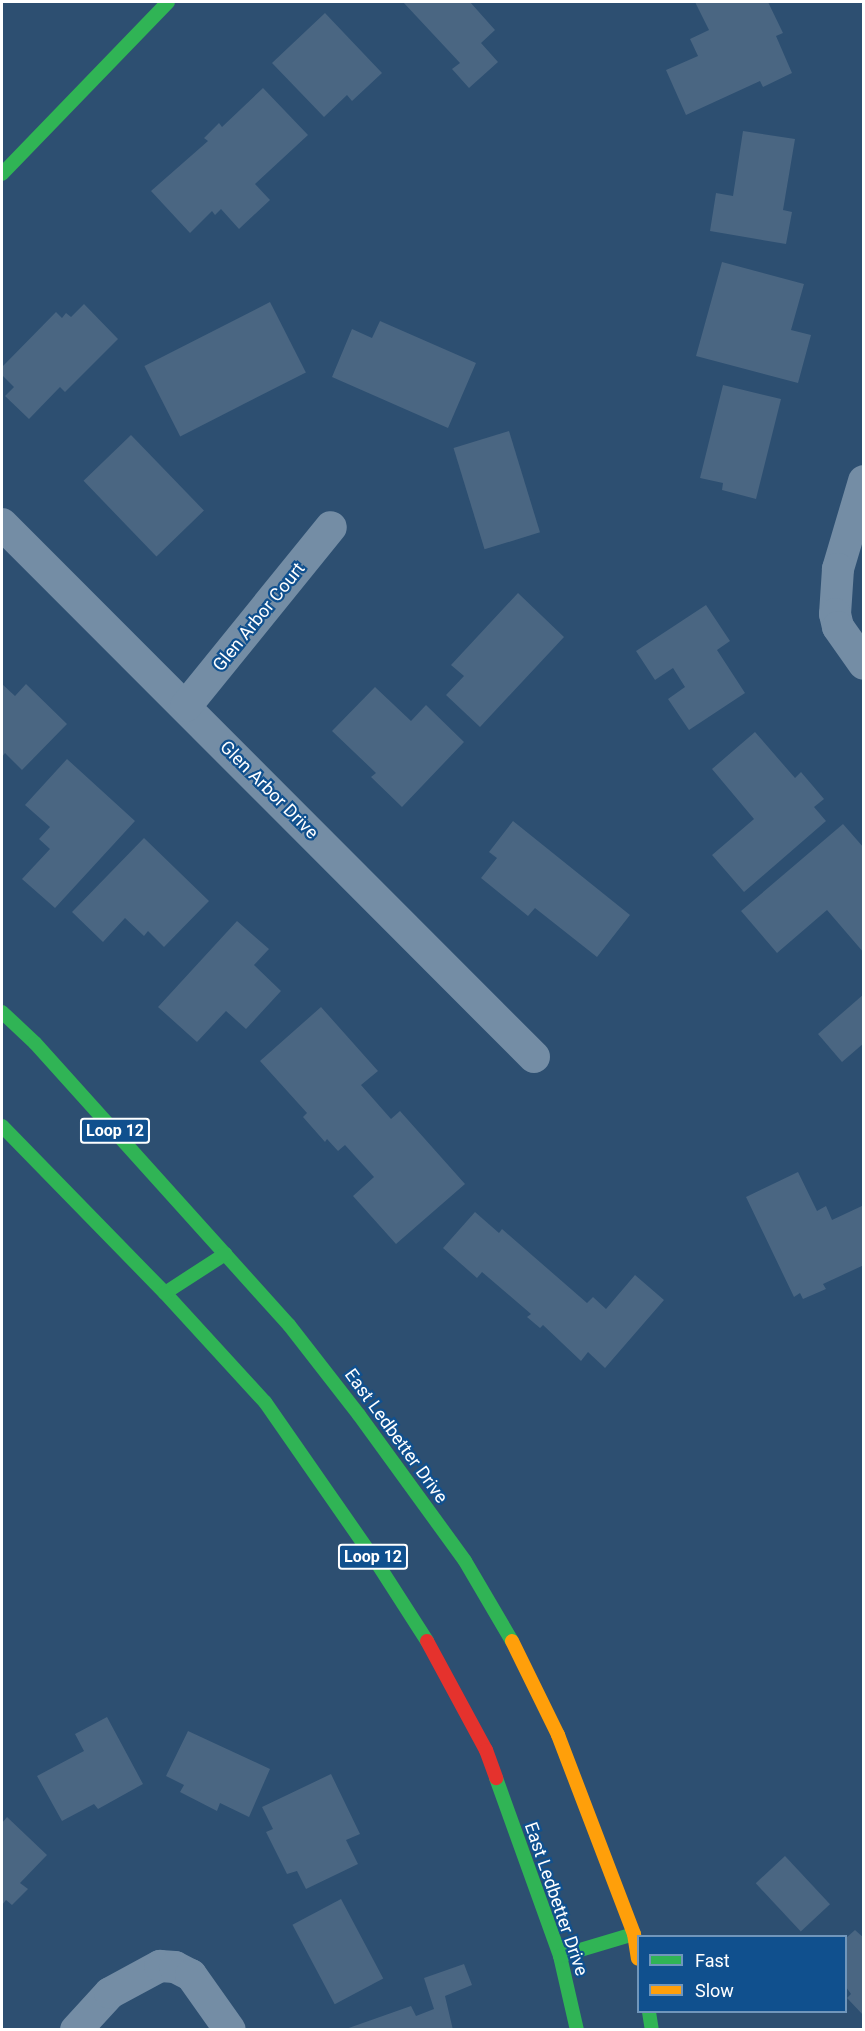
<!DOCTYPE html>
<style>
body{margin:0}
#map{position:relative;width:865px;height:2031px;overflow:hidden;background:#2d4f71;font-family:Roboto,sans-serif}
div>[style]{position:absolute}
.building>*{inset:0;background:#4a6682;transform-origin:0 0}
.street>*{height:32px;margin:-16px;padding:0 16px;transform-origin:16px;border-radius:16px;background:#748da5}
.fast>*{height:14px;margin:-7px;padding:0 7px;transform-origin:7px;border-radius:7px;background:#30b455}
.slow>*{height:14px;margin:-7px;padding:0 7px;transform-origin:7px;border-radius:7px;background:#ff9f0a}
.jam>*{height:14px;margin:-7px;padding:0 7px;transform-origin:7px;border-radius:7px;background:#e5322d}
span{translate:-50% -50%;white-space:nowrap;text-align:center;line-height:1.15;-webkit-text-stroke:4.5px #10508e;paint-order:stroke}
.shield-label span{padding:2px 4px;background:#10508e;border:2px solid;border-radius:4px;-webkit-text-stroke-width:0}
.shield-label{font-size:16px;color:#fff;font-weight:700}
.street-label{font-size:18px;color:#fff}
.frame{position:absolute;inset:0;border:3px solid #fff;pointer-events:none}
.legend{position:absolute;left:637px;top:1935px;width:210px;height:78px;box-sizing:border-box;background:#10508e;border:2px solid #7096bb;margin:0;padding:8px 10px;list-style:none;font-size:18px;color:#fff}
.legend li{display:flex;align-items:center;gap:12px;height:30px}
.legend b{width:30px;border:2px solid #7096bb}
</style>
<div id="map">
<div class="building">
<i style="clip-path:polygon(403px 2px,470px 2px,495px 30px,481px 43px,498px 62px,469px 88px,452px 69px,460px 63px)"></i>
<i style="clip-path:polygon(695px 2px,768px 2px,783px 33px,776px 36px,792px 73px,763px 87px,760px 81px,686px 115px,666px 70px,698px 56px,690px 39px,709px 30px)"></i>
<i style="clip-path:polygon(325px 13px,382px 73px,352px 101px,347px 95px,324px 117px,272px 63px)"></i>
<i style="clip-path:polygon(263px 88px,308px 135px,255px 184px,270px 200px,239px 229px,221px 209px,215px 215px,212px 211px,190px 233px,151px 191px,208px 141px,204px 138px,219px 123px,222px 127px)"></i>
<i style="clip-path:polygon(743px 131px,795px 139px,783px 210px,792px 212px,786px 244px,710px 231px,716px 193px,733px 196px)"></i>
<i style="clip-path:polygon(722px 262px,804px 284px,791px 330px,811px 335px,798px 383px,696px 356px)"></i>
<i style="left:270px;top:302px;width:79px;height:141px;rotate:63deg"></i>
<i style="clip-path:polygon(84px 304px,118px 339px,65px 392px,60px 387px,29px 419px,5px 396px,14px 387px,2px 375px,2px 367px,56px 312px,62px 318px,66px 313px,71px 317px)"></i>
<i style="clip-path:polygon(380px 321px,476px 363px,448px 428px,332px 377px,352px 329px,372px 338px)"></i>
<i style="clip-path:polygon(723px 385px,781px 399px,756px 499px,722px 490px,723px 483px,700px 478px)"></i>
<i style="left:509px;top:431px;width:106px;height:58px;rotate:73deg"></i>
<i style="left:131px;top:435px;width:105px;height:66px;rotate:46deg"></i>
<i style="clip-path:polygon(518px 593px,564px 637px,480px 727px,446px 695px,464px 676px,451px 665px)"></i>
<i style="clip-path:polygon(706px 605px,730px 641px,717px 650px,745px 693px,689px 730px,668px 699px,685px 687px,673px 668px,655px 680px,636px 651px)"></i>
<i style="clip-path:polygon(2px 684px,15px 696px,26px 684px,67px 724px,22px 770px,5px 753px,2px 757px)"></i>
<i style="clip-path:polygon(375px 687px,411px 721px,426px 705px,464px 742px,402px 807px,371px 777px,376px 773px,332px 731px)"></i>
<i style="clip-path:polygon(755px 732px,795px 778px,801px 772px,824px 799px,814px 807px,826px 821px,744px 892px,712px 855px,754px 819px,712px 769px)"></i>
<i style="clip-path:polygon(67px 759px,135px 821px,55px 908px,22px 879px,50px 849px,39px 839px,50px 827px,25px 805px)"></i>
<i style="clip-path:polygon(513px 821px,630px 915px,597px 957px,535px 908px,528px 916px,481px 878px,497px 858px,489px 852px)"></i>
<i style="clip-path:polygon(843px 824px,864px 848px,864px 953px,827px 910px,777px 953px,741px 911px)"></i>
<i style="clip-path:polygon(144px 838px,209px 901px,164px 947px,148px 931px,144px 936px,125px 918px,103px 942px,72px 912px)"></i>
<i style="clip-path:polygon(237px 921px,269px 949px,254px 965px,281px 991px,246px 1029px,226px 1011px,197px 1042px,158px 1007px)"></i>
<i style="clip-path:polygon(864px 994px,864px 1043px,842px 1062px,818px 1034px)"></i>
<i style="clip-path:polygon(321px 1007px,378px 1071px,361px 1085px,391px 1119px,400px 1111px,465px 1184px,396px 1244px,353px 1196px,374px 1177px,345px 1145px,338px 1151px,327px 1139px,325px 1142px,303px 1117px,307px 1113px,260px 1061px)"></i>
<i style="clip-path:polygon(798px 1172px,817px 1211px,826px 1206px,832px 1220px,864px 1205px,864px 1265px,823px 1284px,826px 1289px,803px 1299px,800px 1293px,794px 1297px,746px 1197px)"></i>
<i style="clip-path:polygon(475px 1212px,499px 1233px,502px 1229px,587px 1303px,593px 1297px,606px 1309px,635px 1275px,664px 1300px,605px 1368px,588px 1352px,581px 1361px,543px 1325px,540px 1328px,527px 1317px,531px 1314px,482px 1272px,477px 1278px,443px 1248px)"></i>
<i style="clip-path:polygon(107px 1717px,143px 1784px,98px 1809px,94px 1804px,62px 1821px,37px 1776px,84px 1751px,75px 1734px)"></i>
<i style="clip-path:polygon(188px 1731px,270px 1769px,249px 1817px,220px 1803px,217px 1811px,180px 1792px,184px 1785px,166px 1776px)"></i>
<i style="clip-path:polygon(331px 1774px,360px 1834px,346px 1840px,358px 1864px,306px 1889px,297px 1871px,287px 1874px,266px 1832px,273px 1829px,262px 1807px)"></i>
<i style="clip-path:polygon(7px 1817px,47px 1855px,20px 1883px,28px 1889px,12px 1905px,6px 1900px,2px 1905px,2px 1823px)"></i>
<i style="left:785px;top:1856px;width:66px;height:40px;rotate:47deg"></i>
<i style="left:341px;top:1899px;width:90px;height:55px;rotate:62deg"></i>
<i style="clip-path:polygon(855px 1930px,864px 1938px,864px 2016px,847px 1998px,851px 1994px,846px 1987px,846px 1938px)"></i>
<i style="clip-path:polygon(464px 1964px,472px 1985px,445px 1996px,453px 2030px,343px 2030px,411px 2006px,416px 2016px,434px 2009px,424px 1978px)"></i>
</div>
<div class="street">
<i style="left:864px;top:481px;width:92px;rotate:106.5deg"></i>
<i style="left:838px;top:569px;width:45px;rotate:93.8deg"></i>
<i style="left:835px;top:614px;width:13px;rotate:77deg"></i>
<i style="left:838px;top:627px;width:45px;rotate:54.9deg"></i>
<i style="left:2px;top:524px;width:753px;rotate:45.05deg"></i>
<i style="left:186px;top:706px;width:230px;rotate:-51deg"></i>
<i style="left:76px;top:2030px;width:50px;rotate:-47.4deg"></i>
<i style="left:110px;top:1993px;width:57px;rotate:-28.4deg"></i>
<i style="left:160px;top:1966px;width:15px;rotate:4deg"></i>
<i style="left:175px;top:1967px;width:18px;rotate:27deg"></i>
<i style="left:191px;top:1975px;width:67px;rotate:54.7deg"></i>
</div>
<div class="fast">
<i style="left:2px;top:174px;width:239px;rotate:-46deg"></i>
<i style="left:2px;top:1012px;width:45px;rotate:43.2deg"></i>
<i style="left:35px;top:1043px;width:380px;rotate:48deg"></i>
<i style="left:289px;top:1325px;width:114px;rotate:52.1deg"></i>
<i style="left:359px;top:1415px;width:180px;rotate:54deg"></i>
<i style="left:465px;top:1561px;width:93px;rotate:59.6deg"></i>
<i style="left:2px;top:1126px;width:233px;rotate:45.7deg"></i>
<i style="left:165px;top:1293px;width:148px;rotate:47.5deg"></i>
<i style="left:265px;top:1402px;width:196px;rotate:55.2deg"></i>
<i style="left:377px;top:1563px;width:93px;rotate:57.3deg"></i>
<i style="left:165px;top:1293px;width:72px;rotate:-33deg"></i>
<i style="left:496px;top:1778px;width:189px;rotate:70.2deg"></i>
<i style="left:560px;top:1956px;width:76px;rotate:77.1deg"></i>
<i style="left:560px;top:1956px;width:77px;rotate:-16.6deg"></i>
<i style="left:649px;top:2012px;width:18px;rotate:81deg"></i>
</div>
<div class="slow">
<i style="left:512px;top:1641px;width:105px;rotate:63.9deg"></i>
<i style="left:558px;top:1735px;width:213px;rotate:69.1deg"></i>
<i style="left:634px;top:1934px;width:25px;rotate:81deg"></i>
</div>
<div class="jam">
<i style="left:427px;top:1641px;width:124px;rotate:61.6deg"></i>
<i style="left:486px;top:1750px;width:30px;rotate:70deg"></i>
</div>
<div class="shield-label">
<span style="left:115px;top:1131px">Loop 12</span>
<span style="left:373px;top:1557px">Loop 12</span>
</div>
<div class="street-label">
<span style="left:259px;top:617px;rotate:-51deg">Glen Arbor Court</span>
<span style="left:269px;top:790px;rotate:45deg">Glen Arbor Drive</span>
<span style="left:396px;top:1436px;rotate:54deg">East Ledbetter Drive</span>
<span style="left:556px;top:1899px;rotate:71deg">East Ledbetter Drive</span>
</div>
<div class="frame"></div>
<ul class="legend">
<li><b style="height:8px;background:#30b455"></b>Fast</li>
<li><b style="height:8px;background:#ff9f0a"></b>Slow</li>
</ul>
</div>
